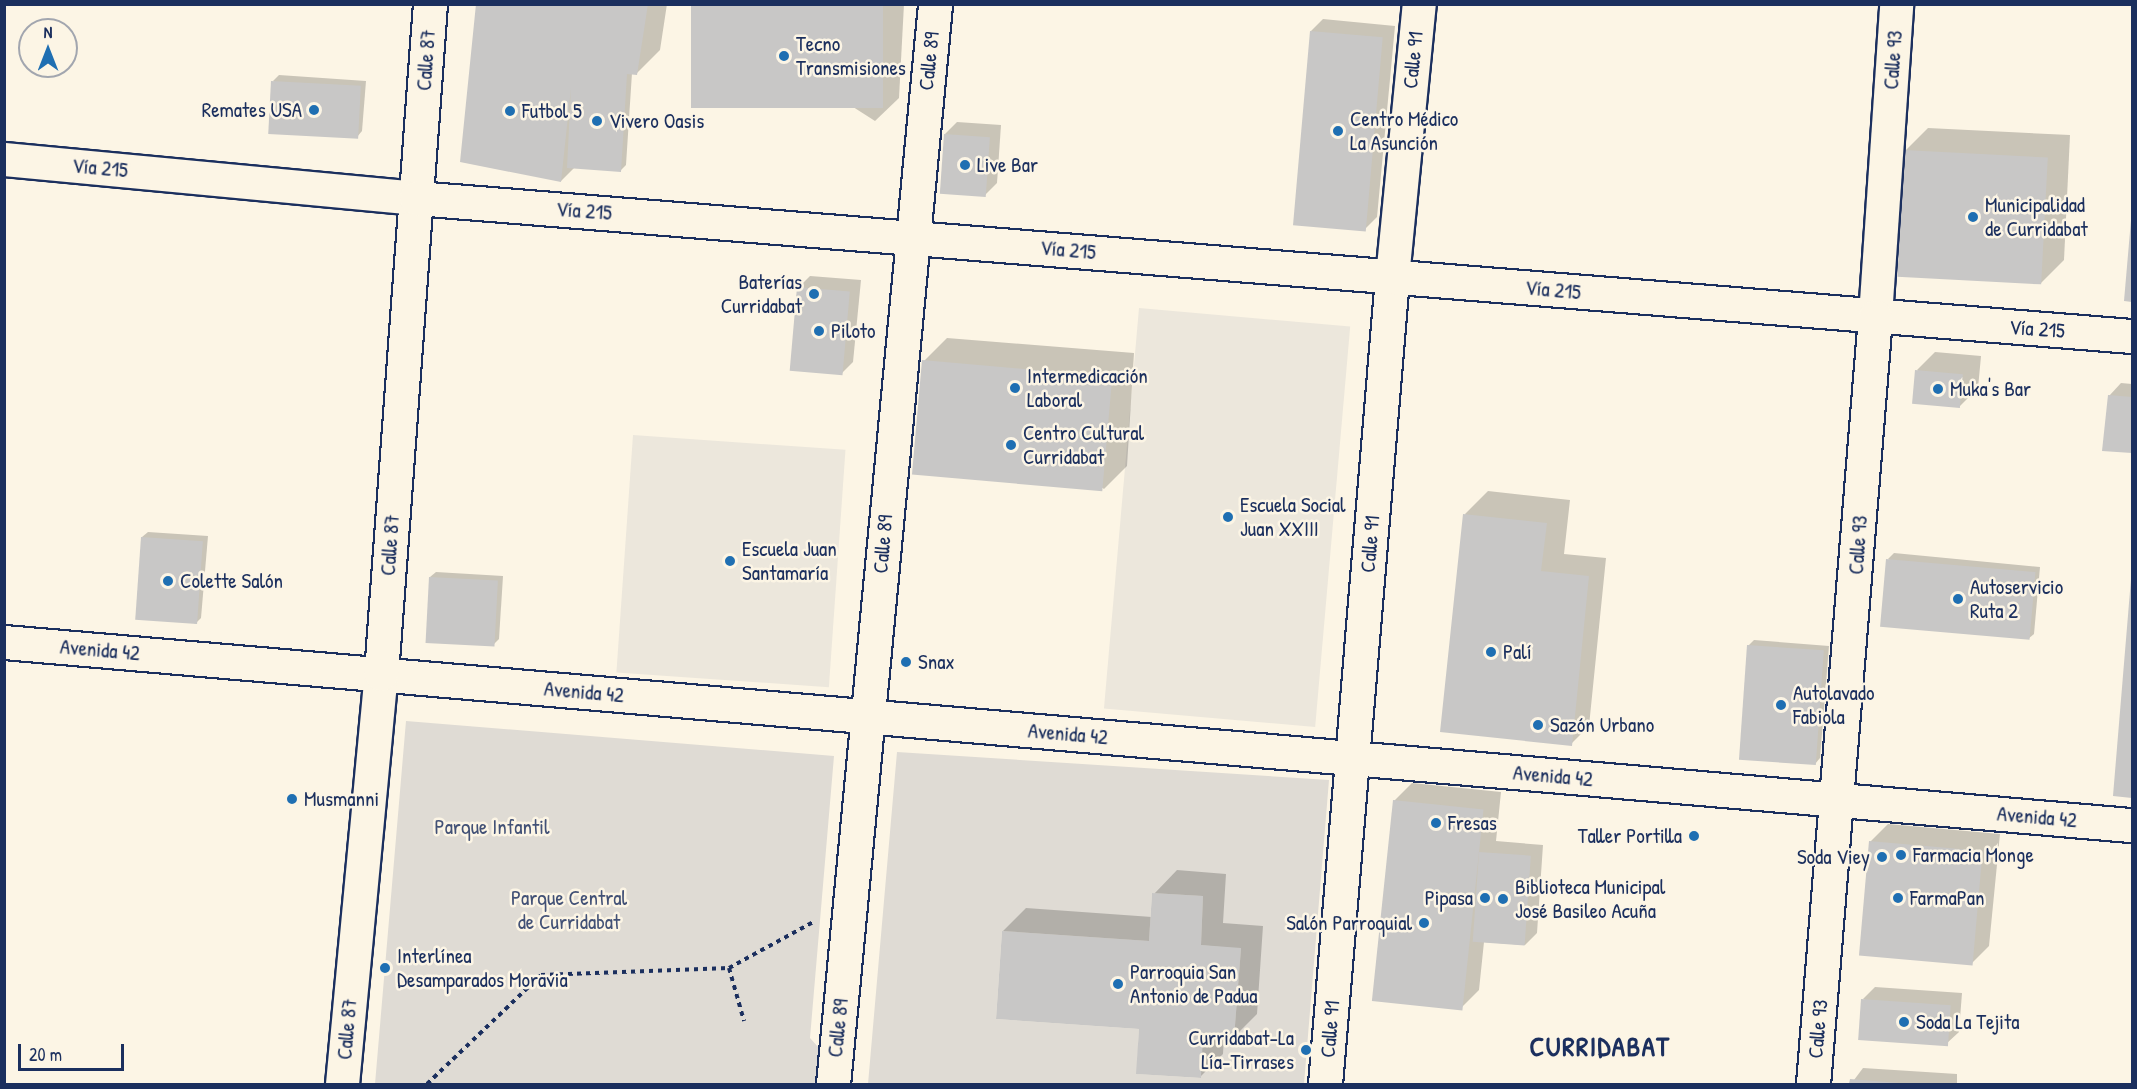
<!DOCTYPE html>
<meta charset="utf-8">
<style>
body{margin:0}
#map{position:relative;width:2137px;height:1089px;overflow:hidden;background:#fcf5e5;font-family:"Patrick Hand",sans-serif}
div>[style]{position:absolute}
.built>*{inset:0;background:#ece7dc;transform-origin:0 0}
.green>*{inset:0;background:#dfdbd4}
.shadow>*{inset:0;background:#0003}
.building>*{inset:0;background:#c8c7c6;transform-origin:0 0}
.path>*{height:4px;margin-top:-2px;transform-origin:0;background:repeating-linear-gradient(90deg,#1b2f5e 0 4.5px,transparent 0 9px)}
.roads{filter:drop-shadow(2px 0 #1b2f5e) drop-shadow(-2px 0 #1b2f5e) drop-shadow(0 2px #1b2f5e) drop-shadow(0 -2px #1b2f5e)}
.street>*{height:33px;margin:-16.5px;padding:0 16.5px;transform-origin:16.5px;border-radius:16.5px;background:#fcf5e5}
.secondary>*{height:33px;margin:-16.5px;padding:0 16.5px;transform-origin:16.5px;border-radius:16.5px;background:#fcf5e5}
.dots>*{width:16px;height:16px;translate:-50% -50%;box-sizing:border-box;border:3px solid #fcf5e5;border-radius:50%}
span{translate:-50% -50%;white-space:nowrap;text-align:center;line-height:1.15;-webkit-text-stroke:5px #fcf5e5;paint-order:stroke}
.poi-label{font-size:21px;color:#1b2f5e}
.left{translate:0 -50%;text-align:left}
.right{translate:-100% -50%;text-align:right}
.street-label{font-size:21px;color:#1b2f5e}
.park-label{font-size:21px;color:#425176}
.district-label{font-size:27px;color:#1b2f5e;font-weight:700;letter-spacing:1.5px}
.frame{position:absolute;inset:0;border:6px solid #1b2f5e;pointer-events:none}
.north{position:absolute;left:18px;top:18px;width:60px;height:60px;box-sizing:border-box;background:#fcf5e5;border:2px solid #a2a6af;border-radius:50%;rotate:0deg;font-size:16px;font-weight:700;line-height:24px;text-align:center;color:#1b2f5e}
.north::after{content:'';display:block;margin:auto;width:21px;height:27px;background:#1f6fb2;clip-path:polygon(50% 0,100% 100%,50% 72%,0 100%)}
.scale{position:absolute;left:18px;top:1044px;width:106px;height:27px;box-sizing:border-box;border:3px solid #1b2f5e;border-top:0;padding-left:8px;font-size:18px;line-height:21px;white-space:nowrap;color:#1b2f5e;-webkit-text-stroke:4px #fcf5e5;paint-order:stroke}
</style>
<div id="map">
<div class="built">
<i style="left:1139px;top:308px;width:212px;height:402px;rotate:5deg"></i>
<i style="left:633px;top:435px;width:213px;height:238px;rotate:4deg"></i>
</div>
<div class="green">
<i style="clip-path:polygon(406px 721px,834px 756px,810px 1038px,835px 1066px,813px 1084px,375px 1084px)"></i>
<i style="clip-path:polygon(evenodd,897px 752px,1329px 780px,1304px 1084px,868px 1084px,897px 752px,1152px 893px,1203px 896px,1201px 945px,1241px 949px,1234px 1038px,1203px 1036px,1200px 1078px,1137px 1074px,1139px 1029px,996px 1019px,1002px 931px,1149px 941px,1152px 893px)"></i>
</div>
<div class="shadow">
<i style="clip-path:polygon(477px 4px,667px 4px,660px 50px,637px 73px,632px 73px,626px 165px,620px 171px,575px 167px,561px 181px)"></i>
<i style="clip-path:polygon(692px 4px,904px 4px,899px 98px,875px 121px)"></i>
<i style="clip-path:polygon(1323px 19px,1395px 26px,1377px 217px,1365px 229px,1311px 31px)"></i>
<i style="clip-path:polygon(279px 75px,366px 81px,362px 131px,357px 137px,273px 81px)"></i>
<i style="clip-path:polygon(957px 122px,1001px 125px,997px 183px,985px 195px,945px 134px)"></i>
<i style="clip-path:polygon(1928px 128px,2070px 135px,2064px 260px,2041px 283px,1905px 151px)"></i>
<i style="clip-path:polygon(2132px 217px,2132px 300px,2126px 300px)"></i>
<i style="clip-path:polygon(810px 276px,861px 280px,853px 362px,841px 374px,798px 288px)"></i>
<i style="clip-path:polygon(947px 338px,1134px 353px,1127px 466px,1104px 489px,924px 361px)"></i>
<i style="clip-path:polygon(1935px 352px,1981px 356px,1978px 388px,1960px 406px,1917px 370px)"></i>
<i style="clip-path:polygon(2121px 383px,2132px 384px,2132px 452px,2104px 449px,2109px 396px)"></i>
<i style="clip-path:polygon(1488px 491px,1570px 500px,1564px 554px,1606px 558px,1589px 726px,1571px 744px,1465px 514px)"></i>
<i style="clip-path:polygon(148px 532px,208px 536px,201px 618px,195px 624px,142px 537px)"></i>
<i style="clip-path:polygon(1894px 553px,2040px 567px,2034px 634px,2028px 639px,1888px 559px)"></i>
<i style="clip-path:polygon(436px 572px,503px 576px,499px 639px,493px 645px,430px 577px)"></i>
<i style="clip-path:polygon(2132px 577px,2132px 797px,2114px 795px)"></i>
<i style="clip-path:polygon(1754px 640px,1829px 646px,1820px 758px,1815px 764px,1748px 646px)"></i>
<i style="clip-path:polygon(1412px 783px,1501px 792px,1496px 841px,1543px 845px,1537px 933px,1525px 945px,1484px 942px,1479px 990px,1461px 1008px,1394px 801px)"></i>
<i style="clip-path:polygon(1888px 824px,2000px 834px,1989px 946px,1971px 964px,1870px 842px)"></i>
<i style="clip-path:polygon(1177px 870px,1226px 874px,1223px 923px,1263px 926px,1257px 1014px,1234px 1037px,1224px 1036px,1223px 1054px,1200px 1077px,1141px 1028px,1003px 931px,1026px 908px,1152px 917px,1154px 894px)"></i>
<i style="clip-path:polygon(1875px 987px,1962px 993px,1959px 1032px,1946px 1044px,1863px 999px)"></i>
<i style="clip-path:polygon(1863px 1068px,1957px 1074px,1957px 1084px,1851px 1084px)"></i>
</div>
<div class="building">
<i style="clip-path:polygon(476px 4px,648px 4px,637px 75px,627px 74px,621px 172px,567px 168px,571px 88px,561px 182px,460px 162px)"></i>
<i style="left:691px;top:4px;width:192px;height:104px"></i>
<i style="left:1310px;top:31px;width:73px;height:195px;rotate:5deg"></i>
<i style="left:271px;top:81px;width:90px;height:53px;rotate:3deg"></i>
<i style="left:944px;top:134px;width:46px;height:60px;rotate:4deg"></i>
<i style="left:1904px;top:150px;width:144px;height:127px;rotate:3deg"></i>
<i style="clip-path:polygon(2131px 220px,2132px 220px,2132px 302px,2124px 301px)"></i>
<i style="left:797px;top:287px;width:53px;height:84px;rotate:5deg"></i>
<i style="left:922px;top:360px;width:191px;height:115px;rotate:5deg"></i>
<i style="left:1915px;top:370px;width:48px;height:34px;rotate:5deg"></i>
<i style="clip-path:polygon(2108px 395px,2132px 397px,2132px 453px,2102px 451px)"></i>
<i style="clip-path:polygon(1463px 514px,1547px 523px,1541px 571px,1589px 576px,1572px 746px,1440px 732px)"></i>
<i style="left:141px;top:537px;width:62px;height:83px;rotate:4deg"></i>
<i style="left:1886px;top:559px;width:150px;height:68px;rotate:5deg"></i>
<i style="left:429px;top:577px;width:69px;height:66px;rotate:3deg"></i>
<i style="clip-path:polygon(2131px 579px,2132px 579px,2132px 798px,2113px 796px)"></i>
<i style="left:1747px;top:645px;width:77px;height:115px;rotate:4deg"></i>
<i style="left:1393px;top:800px;width:91px;height:202px;rotate:6deg"></i>
<i style="left:1869px;top:841px;width:114px;height:115px;rotate:5deg"></i>
<i style="left:1479px;top:852px;width:52px;height:90px;rotate:4deg"></i>
<i style="clip-path:polygon(1152px 893px,1203px 896px,1201px 945px,1241px 948px,1234px 1038px,1203px 1036px,1201px 1078px,1136px 1074px,1139px 1029px,996px 1019px,1002px 931px,1149px 941px)"></i>
<i style="left:1861px;top:999px;width:90px;height:41px;rotate:4deg"></i>
<i style="clip-path:polygon(1850px 1079px,1899px 1083px,1899px 1084px,1849px 1084px)"></i>
</div>
<div class="path">
<i style="left:729px;top:968px;width:96px;rotate:-28.7deg"></i>
<i style="left:427px;top:1084px;width:158px;rotate:-43.7deg"></i>
<i style="left:541px;top:975px;width:188px;rotate:-2.1deg"></i>
<i style="left:729px;top:968px;width:55px;rotate:74.2deg"></i>
</div>
<div class="roads">
<div class="street">
<i style="left:1875px;top:316px;width:313px;rotate:-86.1deg"></i>
<i style="left:4px;top:642px;width:2136px;rotate:4.92deg"></i>
<i style="left:342px;top:1084px;width:412px;rotate:-84.6deg"></i>
<i style="left:381px;top:674px;width:672px;rotate:-85.82deg"></i>
<i style="left:833px;top:1084px;width:1085px;rotate:-84.6deg"></i>
<i style="left:1325px;top:1084px;width:810px;rotate:-85.25deg"></i>
<i style="left:1392px;top:277px;width:274px;rotate:-84.4deg"></i>
</div>
<div class="secondary">
<i style="left:4px;top:159px;width:414px;rotate:5.4deg"></i>
<i style="left:416px;top:198px;width:1722px;rotate:4.6deg"></i>
<i style="left:1813px;top:1084px;width:770px;rotate:-85.38deg"></i>
</div>
</div>
<div class="dots">
<i style="left:784px;top:56px;background:#1f6fb2"></i>
<i style="left:314px;top:110px;background:#1f6fb2"></i>
<i style="left:510px;top:111px;background:#1f6fb2"></i>
<i style="left:597px;top:121px;background:#1f6fb2"></i>
<i style="left:1338px;top:131px;background:#1f6fb2"></i>
<i style="left:965px;top:165px;background:#1f6fb2"></i>
<i style="left:1973px;top:217px;background:#1f6fb2"></i>
<i style="left:814px;top:294px;background:#1f6fb2"></i>
<i style="left:819px;top:331px;background:#1f6fb2"></i>
<i style="left:1015px;top:388px;background:#1f6fb2"></i>
<i style="left:1938px;top:389px;background:#1f6fb2"></i>
<i style="left:1011px;top:445px;background:#1f6fb2"></i>
<i style="left:1228px;top:517px;background:#1f6fb2"></i>
<i style="left:730px;top:561px;background:#1f6fb2"></i>
<i style="left:168px;top:581px;background:#1f6fb2"></i>
<i style="left:1958px;top:599px;background:#1f6fb2"></i>
<i style="left:1491px;top:652px;background:#1f6fb2"></i>
<i style="left:906px;top:662px;background:#1f6fb2"></i>
<i style="left:1781px;top:705px;background:#1f6fb2"></i>
<i style="left:1538px;top:725px;background:#1f6fb2"></i>
<i style="left:292px;top:799px;background:#1f6fb2"></i>
<i style="left:1436px;top:823px;background:#1f6fb2"></i>
<i style="left:1694px;top:836px;background:#1f6fb2"></i>
<i style="left:1901px;top:855px;background:#1f6fb2"></i>
<i style="left:1882px;top:857px;background:#1f6fb2"></i>
<i style="left:1485px;top:898px;background:#1f6fb2"></i>
<i style="left:1898px;top:898px;background:#1f6fb2"></i>
<i style="left:1503px;top:899px;background:#1f6fb2"></i>
<i style="left:1424px;top:923px;background:#1f6fb2"></i>
<i style="left:385px;top:968px;background:#1f6fb2"></i>
<i style="left:1118px;top:984px;background:#1f6fb2"></i>
<i style="left:1904px;top:1022px;background:#1f6fb2"></i>
<i style="left:1306px;top:1050px;background:#1f6fb2"></i>
</div>
<div class="poi-label">
<span class="left" style="left:796px;top:56px">Tecno<br>Transmisiones</span>
<span class="right" style="left:302px;top:110px">Remates USA</span>
<span class="left" style="left:522px;top:111px">Futbol 5</span>
<span class="left" style="left:1350px;top:131px">Centro Médico<br>La Asunción</span>
<span class="left" style="left:609px;top:121px">Vivero Oasis</span>
<span class="left" style="left:977px;top:165px">Live Bar</span>
<span class="left" style="left:1985px;top:217px">Municipalidad<br>de Curridabat</span>
<span class="right" style="left:802px;top:294px">Baterías<br>Curridabat</span>
<span class="left" style="left:831px;top:331px">Piloto</span>
<span class="left" style="left:1027px;top:388px">Intermedicación<br>Laboral</span>
<span class="left" style="left:1950px;top:389px">Muka's Bar</span>
<span class="left" style="left:1023px;top:445px">Centro Cultural<br>Curridabat</span>
<span class="left" style="left:1240px;top:517px">Escuela Social<br>Juan XXIII</span>
<span class="left" style="left:742px;top:561px">Escuela Juan<br>Santamaría</span>
<span class="left" style="left:180px;top:581px">Colette Salón</span>
<span class="left" style="left:1970px;top:599px">Autoservicio<br>Ruta 2</span>
<span class="left" style="left:1503px;top:652px">Palí</span>
<span class="left" style="left:918px;top:662px">Snax</span>
<span class="left" style="left:1793px;top:705px">Autolavado<br>Fabiola</span>
<span class="left" style="left:1550px;top:725px">Sazón Urbano</span>
<span class="left" style="left:304px;top:799px">Musmanni</span>
<span class="left" style="left:1448px;top:823px">Fresas</span>
<span class="right" style="left:1682px;top:836px">Taller Portilla</span>
<span class="left" style="left:1913px;top:855px">Farmacia Monge</span>
<span class="right" style="left:1870px;top:857px">Soda Viey</span>
<span class="left" style="left:1515px;top:899px">Biblioteca Municipal<br>José Basileo Acuña</span>
<span class="right" style="left:1473px;top:898px">Pipasa</span>
<span class="left" style="left:1910px;top:898px">FarmaPan</span>
<span class="right" style="left:1412px;top:923px">Salón Parroquial</span>
<span class="left" style="left:397px;top:968px">Interlínea<br>Desamparados Moravia</span>
<span class="left" style="left:1130px;top:984px">Parroquia San<br>Antonio de Padua</span>
<span class="left" style="left:1916px;top:1022px">Soda La Tejita</span>
<span class="right" style="left:1294px;top:1050px">Curridabat-La<br>Lía-Tirrases</span>
</div>
<div class="street-label">
<span style="left:426px;top:60px;rotate:-86deg">Calle 87</span>
<span style="left:1413px;top:60px;rotate:-84deg">Calle 91</span>
<span style="left:1893px;top:60px;rotate:-86deg">Calle 93</span>
<span style="left:929px;top:61px;rotate:-84deg">Calle 89</span>
<span style="left:100px;top:168px;rotate:5deg">Vía 215</span>
<span style="left:584px;top:211px;rotate:4deg">Vía 215</span>
<span style="left:1068px;top:250px;rotate:5deg">Vía 215</span>
<span style="left:1553px;top:290px;rotate:5deg">Vía 215</span>
<span style="left:2037px;top:329px;rotate:4deg">Vía 215</span>
<span style="left:883px;top:544px;rotate:-85deg">Calle 89</span>
<span style="left:1370px;top:544px;rotate:-85deg">Calle 91</span>
<span style="left:390px;top:545px;rotate:-86deg">Calle 87</span>
<span style="left:1858px;top:545px;rotate:-86deg">Calle 93</span>
<span style="left:100px;top:650px;rotate:5deg">Avenida 42</span>
<span style="left:584px;top:692px;rotate:5deg">Avenida 42</span>
<span style="left:1068px;top:734px;rotate:5deg">Avenida 42</span>
<span style="left:1553px;top:776px;rotate:5deg">Avenida 42</span>
<span style="left:2037px;top:817px;rotate:5deg">Avenida 42</span>
<span style="left:838px;top:1028px;rotate:-84deg">Calle 89</span>
<span style="left:347px;top:1029px;rotate:-85deg">Calle 87</span>
<span style="left:1330px;top:1029px;rotate:-85deg">Calle 91</span>
<span style="left:1818px;top:1029px;rotate:-85deg">Calle 93</span>
</div>
<div class="park-label">
<span style="left:492px;top:827px">Parque Infantil</span>
<span style="left:569px;top:910px">Parque Central<br>de Curridabat</span>
</div>
<div class="district-label">
<span style="left:1600px;top:1047px">CURRIDABAT</span>
</div>
<div class="frame"></div>
<div class="north">N</div>
<div class="scale">20 m</div>
</div>
